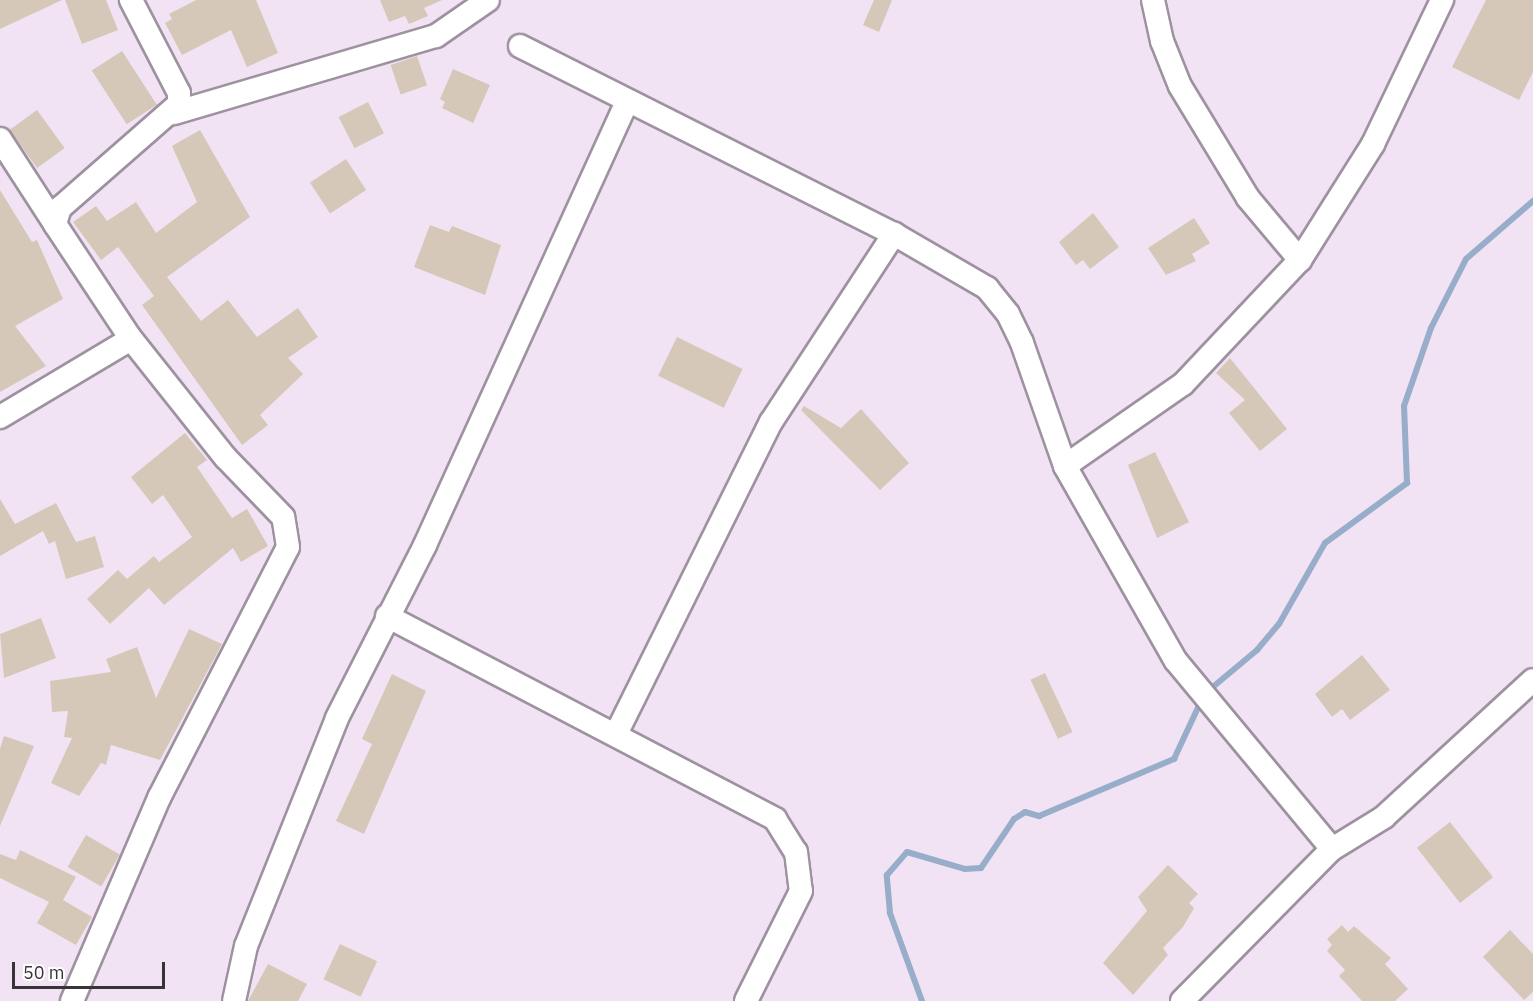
<!DOCTYPE html>
<style>
body{margin:0}
#map{position:relative;width:1533px;height:1001px;overflow:hidden;background:#f1e3f4;font-family:"IBM Plex Sans",sans-serif}
div>[style]{position:absolute}
.stream>*{height:6px;margin:-3px;padding:0 3px;transform-origin:3px;border-radius:3px;background:#98adc9}
.building>*{inset:0;background:#d6c8b8;transform-origin:0 0}
.roads{filter:drop-shadow(2px 0 #9e91a0) drop-shadow(-2px 0 #9e91a0) drop-shadow(0 2px #9e91a0) drop-shadow(0 -2px #9e91a0)}
.minor>*{height:22px;margin:-11px;padding:0 11px;transform-origin:11px;border-radius:11px;background:#fff}
span{translate:-50% -50%;white-space:nowrap;text-align:center;line-height:1.15;-webkit-text-stroke:4.5px #fff;paint-order:stroke}
.scale{position:absolute;left:12px;top:962px;width:153px;height:27px;box-sizing:border-box;border:3px solid #383239;border-top:0;padding-left:8px;font-size:18px;line-height:21px;white-space:nowrap;color:#383239;-webkit-text-stroke:4px #fff;paint-order:stroke}
</style>
<div id="map">
<div class="stream">
<i style="left:1208px;top:691px;width:64px;rotate:-39.9deg"></i>
<i style="left:1257px;top:650px;width:34px;rotate:-50deg"></i>
<i style="left:1279px;top:624px;width:93px;rotate:-60.4deg"></i>
<i style="left:1325px;top:543px;width:102px;rotate:-36.2deg"></i>
<i style="left:1407px;top:483px;width:77px;rotate:-92.2deg"></i>
<i style="left:1404px;top:406px;width:83px;rotate:-70.9deg"></i>
<i style="left:1431px;top:328px;width:77px;rotate:-63.1deg"></i>
<i style="left:1466px;top:259px;width:89px;rotate:-40.9deg"></i>
<i style="left:922px;top:1001px;width:94px;rotate:-110deg"></i>
<i style="left:890px;top:913px;width:38px;rotate:-95deg"></i>
<i style="left:887px;top:875px;width:30px;rotate:-49deg"></i>
<i style="left:907px;top:852px;width:60px;rotate:16.3deg"></i>
<i style="left:965px;top:869px;width:16px;rotate:-4deg"></i>
<i style="left:981px;top:868px;width:59px;rotate:-56deg"></i>
<i style="left:1014px;top:819px;width:13px;rotate:-32deg"></i>
<i style="left:1025px;top:812px;width:15px;rotate:16deg"></i>
<i style="left:1039px;top:816px;width:147px;rotate:-22.9deg"></i>
<i style="left:1174px;top:759px;width:66px;rotate:-65deg"></i>
</div>
<div class="building">
<i style="clip-path:polygon(0 0,62px 0,0 29px)"></i>
<i style="clip-path:polygon(65px 0,106px 0,118px 30px,82px 44px)"></i>
<i style="clip-path:polygon(196px 0,256px 0,278px 53px,247px 67px,231px 30px,182px 55px,165px 23px,172px 19px,169px 14px)"></i>
<i style="clip-path:polygon(380px 0,442px 0,424px 8px,428px 16px,409px 24px,405px 16px,389px 22px)"></i>
<i style="clip-path:polygon(874px 0,892px 0,879px 32px,863px 25px)"></i>
<i style="clip-path:polygon(1486px 0,1533px 0,1533px 72px,1519px 100px,1452px 67px)"></i>
<i style="left:122px;top:51px;width:64px;height:36px;rotate:57deg"></i>
<i style="left:417px;top:56px;width:31px;height:28px;rotate:71deg"></i>
<i style="clip-path:polygon(453px 69px,490px 85px,473px 123px,442px 108px,445px 102px,440px 99px)"></i>
<i style="left:368px;top:102px;width:35px;height:33px;rotate:63deg"></i>
<i style="left:37px;top:110px;width:47px;height:34px;rotate:54deg"></i>
<i style="clip-path:polygon(200px 130px,250px 217px,167px 277px,201px 321px,228px 300px,257px 337px,298px 308px,318px 337px,288px 358px,303px 374px,260px 415px,268px 425px,242px 445px,142px 305px,154px 296px,118px 247px,101px 260px,73px 222px,96px 206px,107px 221px,136px 202px,156px 233px,197px 202px,172px 146px)"></i>
<i style="left:346px;top:159px;width:37px;height:43px;rotate:57deg"></i>
<i style="clip-path:polygon(0 190px,32px 242px,37px 240px,63px 299px,15px 326px,46px 366px,0 392px)"></i>
<i style="clip-path:polygon(1093px 213px,1119px 247px,1090px 269px,1083px 260px,1076px 265px,1059px 242px)"></i>
<i style="clip-path:polygon(1194px 218px,1210px 243px,1192px 254px,1196px 261px,1166px 275px,1148px 248px)"></i>
<i style="clip-path:polygon(430px 225px,449px 232px,452px 226px,501px 245px,485px 295px,414px 267px)"></i>
<i style="left:677px;top:337px;width:73px;height:43px;rotate:26deg"></i>
<i style="clip-path:polygon(1230px 358px,1287px 429px,1260px 451px,1229px 413px,1245px 400px,1216px 373px)"></i>
<i style="clip-path:polygon(804px 406px,841px 428px,861px 409px,909px 463px,880px 490px,801px 410px)"></i>
<i style="clip-path:polygon(185px 433px,207px 460px,197px 467px,232px 518px,247px 509px,268px 546px,241px 562px,233px 548px,164px 605px,149px 588px,110px 624px,87px 599px,118px 570px,127px 579px,154px 556px,159px 562px,192px 537px,163px 495px,152px 504px,131px 477px)"></i>
<i style="clip-path:polygon(1155px 452px,1189px 522px,1157px 538px,1128px 465px)"></i>
<i style="clip-path:polygon(0 499px,15px 524px,56px 503px,76px 542px,95px 536px,104px 567px,66px 579px,55px 541px,49px 544px,43px 531px,0 556px)"></i>
<i style="clip-path:polygon(41px 618px,56px 658px,4px 678px,0 634px)"></i>
<i style="clip-path:polygon(189px 629px,222px 644px,160px 760px,111px 745px,106px 765px,101px 763px,79px 796px,51px 783px,72px 738px,64px 737px,68px 711px,52px 712px,50px 681px,111px 672px,106px 659px,137px 647px,156px 698px)"></i>
<i style="clip-path:polygon(1362px 655px,1390px 690px,1350px 720px,1342px 709px,1332px 717px,1315px 694px)"></i>
<i style="left:1045px;top:673px;width:65px;height:16px;rotate:65deg"></i>
<i style="clip-path:polygon(392px 674px,426px 691px,364px 834px,336px 821px,372px 744px,362px 739px)"></i>
<i style="clip-path:polygon(4px 736px,34px 746px,0 826px,0 749px)"></i>
<i style="left:1450px;top:822px;width:70px;height:42px;rotate:52deg"></i>
<i style="left:86px;top:835px;width:39px;height:37px;rotate:30deg"></i>
<i style="clip-path:polygon(20px 850px,76px 877px,63px 900px,92px 917px,76px 945px,37px 923px,49px 902px,0 878px,0 854px,16px 860px)"></i>
<i style="clip-path:polygon(1168px 865px,1198px 894px,1189px 903px,1194px 908px,1183px 927px,1163px 948px,1168px 955px,1133px 995px,1103px 963px,1147px 911px,1138px 897px)"></i>
<i style="clip-path:polygon(1342px 925px,1348px 932px,1354px 926px,1391px 958px,1385px 964px,1408px 989px,1395px 1001px,1362px 1001px,1339px 976px,1345px 970px,1327px 951px,1332px 945px,1327px 939px)"></i>
<i style="clip-path:polygon(1510px 930px,1533px 954px,1533px 992px,1524px 1000px,1483px 957px)"></i>
<i style="left:340px;top:944px;width:41px;height:39px;rotate:25deg"></i>
<i style="clip-path:polygon(268px 964px,307px 984px,298px 1001px,248px 1001px)"></i>
</div>
<div class="roads">
<div class="minor">
<i style="left:1153px;top:0;width:42px;rotate:77.6deg"></i>
<i style="left:1162px;top:41px;width:48px;rotate:68.2deg"></i>
<i style="left:1180px;top:86px;width:131px;rotate:58.7deg"></i>
<i style="left:1248px;top:198px;width:81px;rotate:50deg"></i>
<i style="left:520px;top:46px;width:419px;rotate:26.7deg"></i>
<i style="left:894px;top:234px;width:108px;rotate:30.1deg"></i>
<i style="left:987px;top:288px;width:33px;rotate:51deg"></i>
<i style="left:1008px;top:314px;width:32px;rotate:64deg"></i>
<i style="left:1022px;top:343px;width:130px;rotate:70.7deg"></i>
<i style="left:1065px;top:466px;width:224px;rotate:60.4deg"></i>
<i style="left:1176px;top:661px;width:244px;rotate:50.3deg"></i>
<i style="left:174px;top:113px;width:273px;rotate:-16.4deg"></i>
<i style="left:436px;top:36px;width:63px;rotate:-34.7deg"></i>
<i style="left:0;top:139px;width:101px;rotate:57.1deg"></i>
<i style="left:0;top:417px;width:152px;rotate:-30.8deg"></i>
<i style="left:1065px;top:466px;width:144px;rotate:-34.8deg"></i>
<i style="left:1183px;top:384px;width:170px;rotate:-46.7deg"></i>
<i style="left:1300px;top:260px;width:137px;rotate:-57.8deg"></i>
<i style="left:1373px;top:144px;width:160px;rotate:-64.4deg"></i>
<i style="left:387px;top:616px;width:438px;rotate:27.6deg"></i>
<i style="left:775px;top:819px;width:39px;rotate:58deg"></i>
<i style="left:796px;top:852px;width:39px;rotate:83deg"></i>
<i style="left:801px;top:891px;width:123px;rotate:116.6deg"></i>
<i style="left:616px;top:734px;width:348px;rotate:-63.6deg"></i>
<i style="left:771px;top:422px;width:225px;rotate:-56.8deg"></i>
<i style="left:72px;top:1001px;width:221px;rotate:-66.8deg"></i>
<i style="left:159px;top:798px;width:282px;rotate:-62.8deg"></i>
<i style="left:288px;top:547px;width:30px;rotate:-99deg"></i>
<i style="left:283px;top:517px;width:83px;rotate:-134deg"></i>
<i style="left:225px;top:457px;width:151px;rotate:-128.5deg"></i>
<i style="left:131px;top:339px;width:138px;rotate:-123.5deg"></i>
<i style="left:55px;top:224px;width:17px;rotate:-73deg"></i>
<i style="left:60px;top:208px;width:158px;rotate:-41.2deg"></i>
<i style="left:179px;top:104px;width:11px;rotate:-90deg"></i>
<i style="left:179px;top:93px;width:105px;rotate:-117.3deg"></i>
<i style="left:234px;top:1001px;width:56px;rotate:-77.7deg"></i>
<i style="left:246px;top:946px;width:245px;rotate:-68.2deg"></i>
<i style="left:337px;top:718px;width:194px;rotate:-63deg"></i>
<i style="left:425px;top:545px;width:488px;rotate:-65.5deg"></i>
<i style="left:1182px;top:1001px;width:214px;rotate:-45.4deg"></i>
<i style="left:1332px;top:849px;width:61px;rotate:-31.6deg"></i>
<i style="left:1384px;top:817px;width:202px;rotate:-42.6deg"></i>
</div>
</div>
<div class="scale">50 m</div>
</div>
